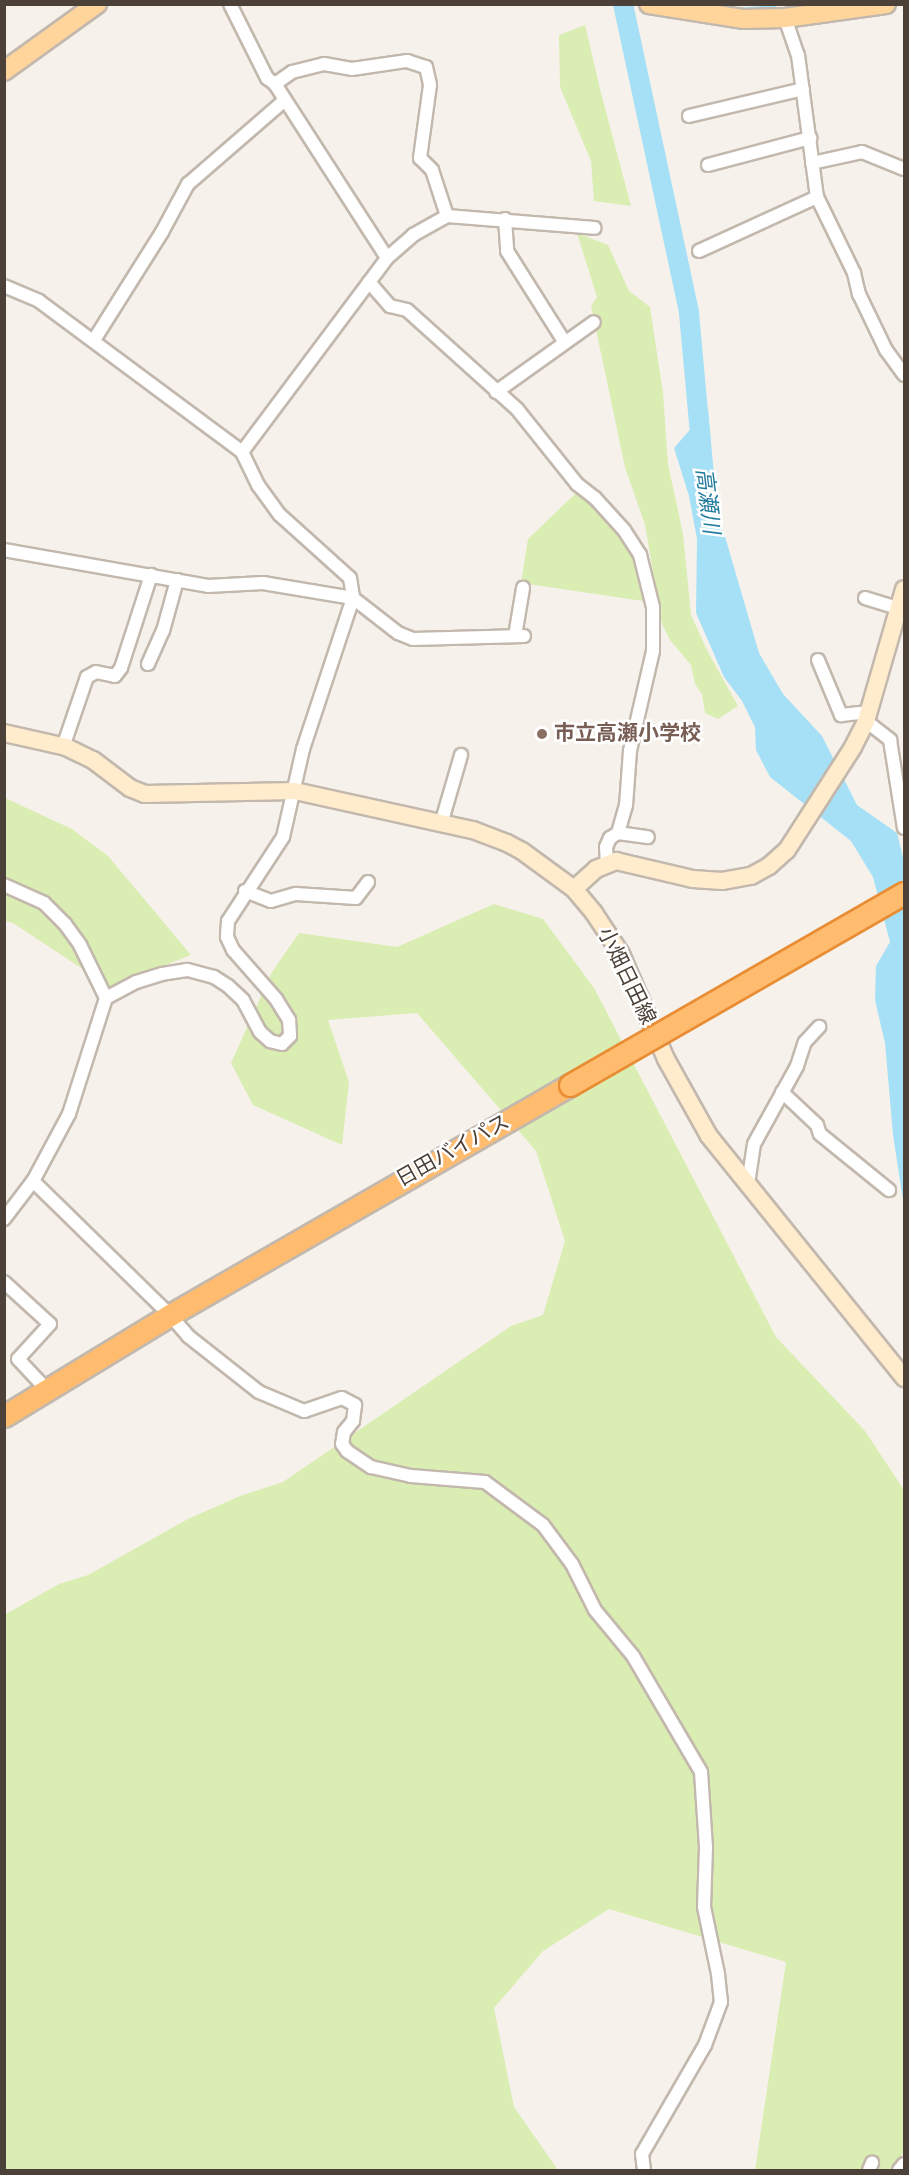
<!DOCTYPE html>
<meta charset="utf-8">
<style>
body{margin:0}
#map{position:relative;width:909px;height:2175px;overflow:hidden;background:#f6f2eb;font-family:"Sofia Sans Condensed","Noto Sans JP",sans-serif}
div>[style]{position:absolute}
.green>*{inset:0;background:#daedb2}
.water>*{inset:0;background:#a5e0f6}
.stream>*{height:3px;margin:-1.5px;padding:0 1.5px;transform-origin:1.5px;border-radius:1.5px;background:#a5e0f6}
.river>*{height:20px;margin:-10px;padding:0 10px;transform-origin:10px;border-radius:10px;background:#a5e0f6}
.roads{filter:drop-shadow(2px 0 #c3b8ad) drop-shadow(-2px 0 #c3b8ad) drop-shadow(0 2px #c3b8ad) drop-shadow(0 -2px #c3b8ad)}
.street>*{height:12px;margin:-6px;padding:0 6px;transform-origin:6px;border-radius:6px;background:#fff}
.secondary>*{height:16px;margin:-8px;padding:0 8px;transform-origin:8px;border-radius:8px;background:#ffeccd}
.primary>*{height:18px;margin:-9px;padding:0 9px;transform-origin:9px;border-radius:9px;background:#ffd59c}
.highway>*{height:21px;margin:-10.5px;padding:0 10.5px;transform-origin:10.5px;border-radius:10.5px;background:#ffbb6e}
.bridges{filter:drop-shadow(2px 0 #e88d34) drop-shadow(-2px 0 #e88d34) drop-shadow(0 2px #e88d34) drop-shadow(0 -2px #e88d34)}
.highway-bridge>*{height:21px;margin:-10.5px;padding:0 10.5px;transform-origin:10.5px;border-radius:10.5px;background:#ffbb6e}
.dots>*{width:16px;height:16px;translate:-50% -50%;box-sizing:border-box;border:3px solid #fff;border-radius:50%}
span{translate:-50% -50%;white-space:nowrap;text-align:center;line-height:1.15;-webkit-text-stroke:5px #fff;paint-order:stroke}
.education-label{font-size:21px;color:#785e54;font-weight:700}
.left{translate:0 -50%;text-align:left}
.street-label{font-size:21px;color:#4c4138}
.water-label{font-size:22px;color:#237b9e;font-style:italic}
.frame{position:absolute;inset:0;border:6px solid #4c4138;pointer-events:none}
</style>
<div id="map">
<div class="green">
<i style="clip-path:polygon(585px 25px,601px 93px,631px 206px,594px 201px,591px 161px,560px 87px,559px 35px)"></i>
<i style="clip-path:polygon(577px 233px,608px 245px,629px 291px,650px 307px,663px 393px,668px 464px,683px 534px,691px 615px,708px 652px,738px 706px,718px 719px,705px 713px,702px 694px,695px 684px,691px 665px,670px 640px,662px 624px,645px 525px,625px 467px,591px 306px,597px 297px)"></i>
<i style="clip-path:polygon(575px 494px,581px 494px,619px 533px,635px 558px,643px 601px,521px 583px,528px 539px)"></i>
<i style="clip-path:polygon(5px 798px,72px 829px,108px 856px,191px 955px,110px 987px,13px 923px,5px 921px)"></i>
<i style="clip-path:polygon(494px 904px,543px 919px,594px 988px,776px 1337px,865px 1431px,904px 1490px,904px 2150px,895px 2170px,755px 2170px,786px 1962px,609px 1909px,543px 1951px,494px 2008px,514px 2107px,558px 2170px,5px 2170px,4px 1615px,59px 1584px,88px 1575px,188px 1519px,240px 1496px,283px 1482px,511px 1326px,543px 1315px,565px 1241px,536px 1151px,417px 1013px,328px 1020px,349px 1082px,342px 1145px,253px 1105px,231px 1063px,272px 972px,299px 933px,397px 947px)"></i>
</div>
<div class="water">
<i style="clip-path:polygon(708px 409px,717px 509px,759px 653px,783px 694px,822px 736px,857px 805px,897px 833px,904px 861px,904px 1207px,893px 1135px,885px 1043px,875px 1000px,876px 966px,890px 942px,873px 877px,851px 841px,770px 777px,756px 750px,755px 727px,742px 701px,724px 677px,696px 613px,697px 539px,689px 496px,674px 448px)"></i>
</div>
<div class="stream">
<i style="left:718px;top:4px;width:8px;rotate:30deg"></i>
<i style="left:789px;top:5px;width:1px;rotate:-45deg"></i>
<i style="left:737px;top:9px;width:37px;rotate:-5deg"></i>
</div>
<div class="river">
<i style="left:623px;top:4px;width:316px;rotate:77.9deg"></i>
<i style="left:689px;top:313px;width:134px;rotate:84.8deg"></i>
</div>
<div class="roads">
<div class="street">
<i style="left:230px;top:4px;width:83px;rotate:63.4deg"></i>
<i style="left:267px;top:78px;width:10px;rotate:37deg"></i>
<i style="left:275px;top:84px;width:207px;rotate:57.2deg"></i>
<i style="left:785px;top:18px;width:39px;rotate:71deg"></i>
<i style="left:798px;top:55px;width:143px;rotate:82.4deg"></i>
<i style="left:817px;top:197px;width:85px;rotate:64deg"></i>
<i style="left:854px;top:273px;width:22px;rotate:77deg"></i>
<i style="left:859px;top:294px;width:62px;rotate:64.3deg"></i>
<i style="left:886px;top:350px;width:31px;rotate:54deg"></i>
<i style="left:275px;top:84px;width:21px;rotate:-35deg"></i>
<i style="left:292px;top:72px;width:33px;rotate:-14deg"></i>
<i style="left:324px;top:64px;width:28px;rotate:10deg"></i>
<i style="left:352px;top:69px;width:56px;rotate:-8.3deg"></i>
<i style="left:407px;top:61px;width:20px;rotate:18deg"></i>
<i style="left:426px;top:67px;width:18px;rotate:77deg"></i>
<i style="left:430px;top:85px;width:74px;rotate:97.8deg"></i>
<i style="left:420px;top:158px;width:17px;rotate:45deg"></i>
<i style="left:432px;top:170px;width:48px;rotate:71.9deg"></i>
<i style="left:689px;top:116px;width:117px;rotate:-13.3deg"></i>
<i style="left:812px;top:163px;width:51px;rotate:-12.4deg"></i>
<i style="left:862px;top:152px;width:45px;rotate:22deg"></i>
<i style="left:708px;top:165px;width:106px;rotate:-14.8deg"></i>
<i style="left:505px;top:219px;width:32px;rotate:86deg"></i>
<i style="left:507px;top:251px;width:107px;rotate:57.7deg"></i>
<i style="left:699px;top:251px;width:130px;rotate:-24.6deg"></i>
<i style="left:369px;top:282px;width:32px;rotate:49deg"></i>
<i style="left:390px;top:306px;width:17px;rotate:13deg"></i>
<i style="left:407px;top:310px;width:148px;rotate:42deg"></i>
<i style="left:517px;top:409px;width:96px;rotate:51.3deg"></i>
<i style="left:577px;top:484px;width:23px;rotate:38deg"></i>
<i style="left:595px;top:498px;width:43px;rotate:47.8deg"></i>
<i style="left:624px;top:530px;width:30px;rotate:57deg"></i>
<i style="left:640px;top:555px;width:54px;rotate:76deg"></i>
<i style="left:653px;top:607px;width:44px;rotate:90deg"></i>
<i style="left:653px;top:651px;width:103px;rotate:103deg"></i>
<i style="left:630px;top:751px;width:54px;rotate:94.2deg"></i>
<i style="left:626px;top:805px;width:29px;rotate:106deg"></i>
<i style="left:4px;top:286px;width:38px;rotate:23deg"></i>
<i style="left:39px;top:301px;width:253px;rotate:36.6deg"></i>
<i style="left:242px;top:452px;width:37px;rotate:64deg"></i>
<i style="left:258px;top:485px;width:37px;rotate:54deg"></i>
<i style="left:280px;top:515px;width:94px;rotate:42deg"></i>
<i style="left:350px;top:578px;width:20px;rotate:81deg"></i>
<i style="left:353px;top:598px;width:159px;rotate:108.3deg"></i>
<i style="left:303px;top:749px;width:90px;rotate:102.8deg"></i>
<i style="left:283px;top:837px;width:100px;rotate:123.2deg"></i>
<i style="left:228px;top:921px;width:16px;rotate:94deg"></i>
<i style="left:227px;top:937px;width:14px;rotate:65deg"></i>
<i style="left:233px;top:950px;width:65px;rotate:48.7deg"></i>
<i style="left:276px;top:999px;width:25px;rotate:58deg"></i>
<i style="left:289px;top:1020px;width:16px;rotate:86deg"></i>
<i style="left:290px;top:1036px;width:11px;rotate:135deg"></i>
<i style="left:282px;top:1044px;width:12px;rotate:-166deg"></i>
<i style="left:270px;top:1041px;width:13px;rotate:-138deg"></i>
<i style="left:260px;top:1032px;width:36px;rotate:-118deg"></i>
<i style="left:243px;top:1000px;width:21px;rotate:-137deg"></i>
<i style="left:228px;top:986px;width:17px;rotate:-147deg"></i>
<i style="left:214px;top:977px;width:28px;rotate:-165deg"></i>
<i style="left:187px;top:970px;width:25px;rotate:171deg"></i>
<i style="left:162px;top:974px;width:27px;rotate:163deg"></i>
<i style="left:136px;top:982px;width:34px;rotate:152deg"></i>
<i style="left:94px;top:340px;width:128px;rotate:-57.8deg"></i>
<i style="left:162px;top:232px;width:55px;rotate:-61.6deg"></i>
<i style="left:188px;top:184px;width:128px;rotate:-40.9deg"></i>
<i style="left:496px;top:392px;width:120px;rotate:-35.5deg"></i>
<i style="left:242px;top:452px;width:242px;rotate:-53.2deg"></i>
<i style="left:387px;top:258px;width:35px;rotate:-41deg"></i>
<i style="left:413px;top:235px;width:39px;rotate:-29deg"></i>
<i style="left:447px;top:216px;width:148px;rotate:4.6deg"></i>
<i style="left:4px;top:550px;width:207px;rotate:10deg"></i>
<i style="left:208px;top:586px;width:55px;rotate:-3.1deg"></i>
<i style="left:263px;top:583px;width:91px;rotate:9.5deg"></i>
<i style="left:353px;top:598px;width:57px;rotate:37.9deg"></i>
<i style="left:398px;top:633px;width:16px;rotate:22deg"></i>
<i style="left:413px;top:639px;width:111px;rotate:-1.5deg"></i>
<i style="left:865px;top:598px;width:34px;rotate:17deg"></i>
<i style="left:515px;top:636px;width:49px;rotate:-80.5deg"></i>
<i style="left:818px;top:660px;width:60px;rotate:67.3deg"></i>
<i style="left:841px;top:715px;width:28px;rotate:-6deg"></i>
<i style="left:148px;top:664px;width:36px;rotate:-66deg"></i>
<i style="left:163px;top:631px;width:53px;rotate:-74.6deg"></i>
<i style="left:866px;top:721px;width:31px;rotate:38deg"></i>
<i style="left:890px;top:740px;width:89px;rotate:81deg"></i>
<i style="left:63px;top:747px;width:74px;rotate:-71.1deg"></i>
<i style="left:87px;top:677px;width:10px;rotate:-29deg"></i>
<i style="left:96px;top:672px;width:19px;rotate:12deg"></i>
<i style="left:115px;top:676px;width:10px;rotate:-53deg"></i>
<i style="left:121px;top:668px;width:98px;rotate:-72.1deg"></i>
<i style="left:441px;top:824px;width:72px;rotate:-73.8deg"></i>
<i style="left:607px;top:865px;width:18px;rotate:-93deg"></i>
<i style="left:606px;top:847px;width:10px;rotate:-66deg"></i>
<i style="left:610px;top:838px;width:9px;rotate:-32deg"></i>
<i style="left:618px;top:833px;width:30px;rotate:8deg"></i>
<i style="left:4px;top:885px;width:44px;rotate:24.2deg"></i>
<i style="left:44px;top:903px;width:30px;rotate:45deg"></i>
<i style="left:65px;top:924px;width:26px;rotate:54deg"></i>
<i style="left:80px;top:945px;width:59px;rotate:63.9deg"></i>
<i style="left:106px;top:998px;width:122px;rotate:107.7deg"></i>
<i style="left:69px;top:1114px;width:76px;rotate:118.2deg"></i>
<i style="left:33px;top:1181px;width:48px;rotate:127.3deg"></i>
<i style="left:245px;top:891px;width:28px;rotate:21deg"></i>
<i style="left:271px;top:901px;width:26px;rotate:-16deg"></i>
<i style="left:296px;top:894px;width:60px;rotate:3.8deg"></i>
<i style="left:356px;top:898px;width:20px;rotate:-53deg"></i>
<i style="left:782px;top:1092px;width:48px;rotate:43.3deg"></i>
<i style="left:817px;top:1125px;width:9px;rotate:72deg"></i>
<i style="left:820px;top:1134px;width:89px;rotate:39.1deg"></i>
<i style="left:33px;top:1181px;width:192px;rotate:44.4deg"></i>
<i style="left:170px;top:1315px;width:28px;rotate:49deg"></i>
<i style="left:188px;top:1336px;width:90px;rotate:38.3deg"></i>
<i style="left:259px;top:1392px;width:49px;rotate:22.9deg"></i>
<i style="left:304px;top:1411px;width:40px;rotate:-18.9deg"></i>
<i style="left:342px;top:1398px;width:15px;rotate:28deg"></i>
<i style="left:355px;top:1405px;width:16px;rotate:97deg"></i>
<i style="left:353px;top:1421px;width:14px;rotate:129deg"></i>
<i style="left:344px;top:1432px;width:12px;rotate:99deg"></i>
<i style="left:342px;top:1444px;width:9px;rotate:54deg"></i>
<i style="left:347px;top:1451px;width:29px;rotate:34deg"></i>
<i style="left:371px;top:1467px;width:41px;rotate:12.7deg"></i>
<i style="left:411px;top:1476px;width:74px;rotate:4.6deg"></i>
<i style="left:485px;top:1482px;width:72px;rotate:36.6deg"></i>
<i style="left:543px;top:1525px;width:49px;rotate:53.4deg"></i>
<i style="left:572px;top:1564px;width:51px;rotate:63.4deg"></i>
<i style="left:595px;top:1610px;width:60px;rotate:50.4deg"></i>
<i style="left:633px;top:1656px;width:134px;rotate:59.6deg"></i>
<i style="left:701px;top:1772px;width:75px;rotate:86.2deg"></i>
<i style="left:706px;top:1847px;width:60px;rotate:91.9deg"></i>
<i style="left:704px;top:1907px;width:68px;rotate:78.2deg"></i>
<i style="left:718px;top:1974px;width:28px;rotate:84deg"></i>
<i style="left:721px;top:2002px;width:46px;rotate:110.4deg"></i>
<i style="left:705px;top:2045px;width:126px;rotate:120deg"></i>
<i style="left:642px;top:2154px;width:16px;rotate:83deg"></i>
<i style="left:748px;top:1184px;width:40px;rotate:-81.5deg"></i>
<i style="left:754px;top:1144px;width:89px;rotate:-61.1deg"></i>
<i style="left:797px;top:1066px;width:25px;rotate:-72deg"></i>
<i style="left:805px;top:1042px;width:21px;rotate:-47deg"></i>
<i style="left:4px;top:1282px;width:62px;rotate:42.4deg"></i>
<i style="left:50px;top:1324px;width:47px;rotate:132.4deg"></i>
<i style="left:18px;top:1359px;width:42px;rotate:46.9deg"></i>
<i style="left:869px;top:2170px;width:8px;rotate:-67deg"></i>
<i style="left:899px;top:2170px;width:8px;rotate:-50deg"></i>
</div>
<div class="secondary">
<i style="left:4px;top:733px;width:64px;rotate:12.7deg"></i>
<i style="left:66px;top:747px;width:30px;rotate:26deg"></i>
<i style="left:93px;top:760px;width:46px;rotate:37.1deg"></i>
<i style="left:130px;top:788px;width:16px;rotate:22deg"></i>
<i style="left:145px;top:794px;width:150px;rotate:-1.1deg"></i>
<i style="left:295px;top:791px;width:182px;rotate:12.4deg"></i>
<i style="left:473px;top:830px;width:36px;rotate:21deg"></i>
<i style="left:507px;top:843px;width:17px;rotate:28deg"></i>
<i style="left:522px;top:851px;width:64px;rotate:36.2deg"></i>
<i style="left:574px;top:889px;width:31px;rotate:50deg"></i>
<i style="left:594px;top:913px;width:49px;rotate:56.6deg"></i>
<i style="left:621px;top:954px;width:114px;rotate:66.8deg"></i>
<i style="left:666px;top:1059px;width:88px;rotate:60.8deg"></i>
<i style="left:709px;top:1136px;width:311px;rotate:51.1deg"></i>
<i style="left:574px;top:889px;width:30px;rotate:-42deg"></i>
<i style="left:596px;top:869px;width:22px;rotate:-22deg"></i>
<i style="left:616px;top:861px;width:79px;rotate:13.2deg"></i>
<i style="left:693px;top:879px;width:29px;rotate:4deg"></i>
<i style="left:722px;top:881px;width:29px;rotate:-10deg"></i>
<i style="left:751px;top:876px;width:21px;rotate:-29deg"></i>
<i style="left:769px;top:866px;width:24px;rotate:-42deg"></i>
<i style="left:787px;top:850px;width:122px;rotate:-57.3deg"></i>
<i style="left:853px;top:747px;width:29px;rotate:-63deg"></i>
<i style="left:866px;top:721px;width:137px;rotate:-73.9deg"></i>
</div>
<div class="primary">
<i style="left:649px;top:4px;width:96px;rotate:9deg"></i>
<i style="left:744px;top:19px;width:41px;rotate:-1.4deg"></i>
<i style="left:785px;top:18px;width:102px;rotate:-7.9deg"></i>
<i style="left:4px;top:71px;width:115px;rotate:-35.8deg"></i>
</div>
<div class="highway">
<i style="left:4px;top:1416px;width:194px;rotate:-31.3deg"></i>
<i style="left:170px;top:1315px;width:461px;rotate:-29.9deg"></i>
</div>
</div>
<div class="bridges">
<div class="highway-bridge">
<i style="left:570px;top:1085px;width:385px;rotate:-29.9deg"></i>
</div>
</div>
<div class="dots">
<i style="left:542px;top:734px;background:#8d6e63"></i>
</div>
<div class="education-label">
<span class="left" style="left:554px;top:734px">市立高瀬小学校</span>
</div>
<div class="street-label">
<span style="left:626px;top:976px;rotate:64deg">小畑日田線</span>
<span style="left:453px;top:1151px;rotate:-29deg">日田バイパス</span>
</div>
<div class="water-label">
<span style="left:707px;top:501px;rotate:83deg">高瀬川</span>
</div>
<div class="frame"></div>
</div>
